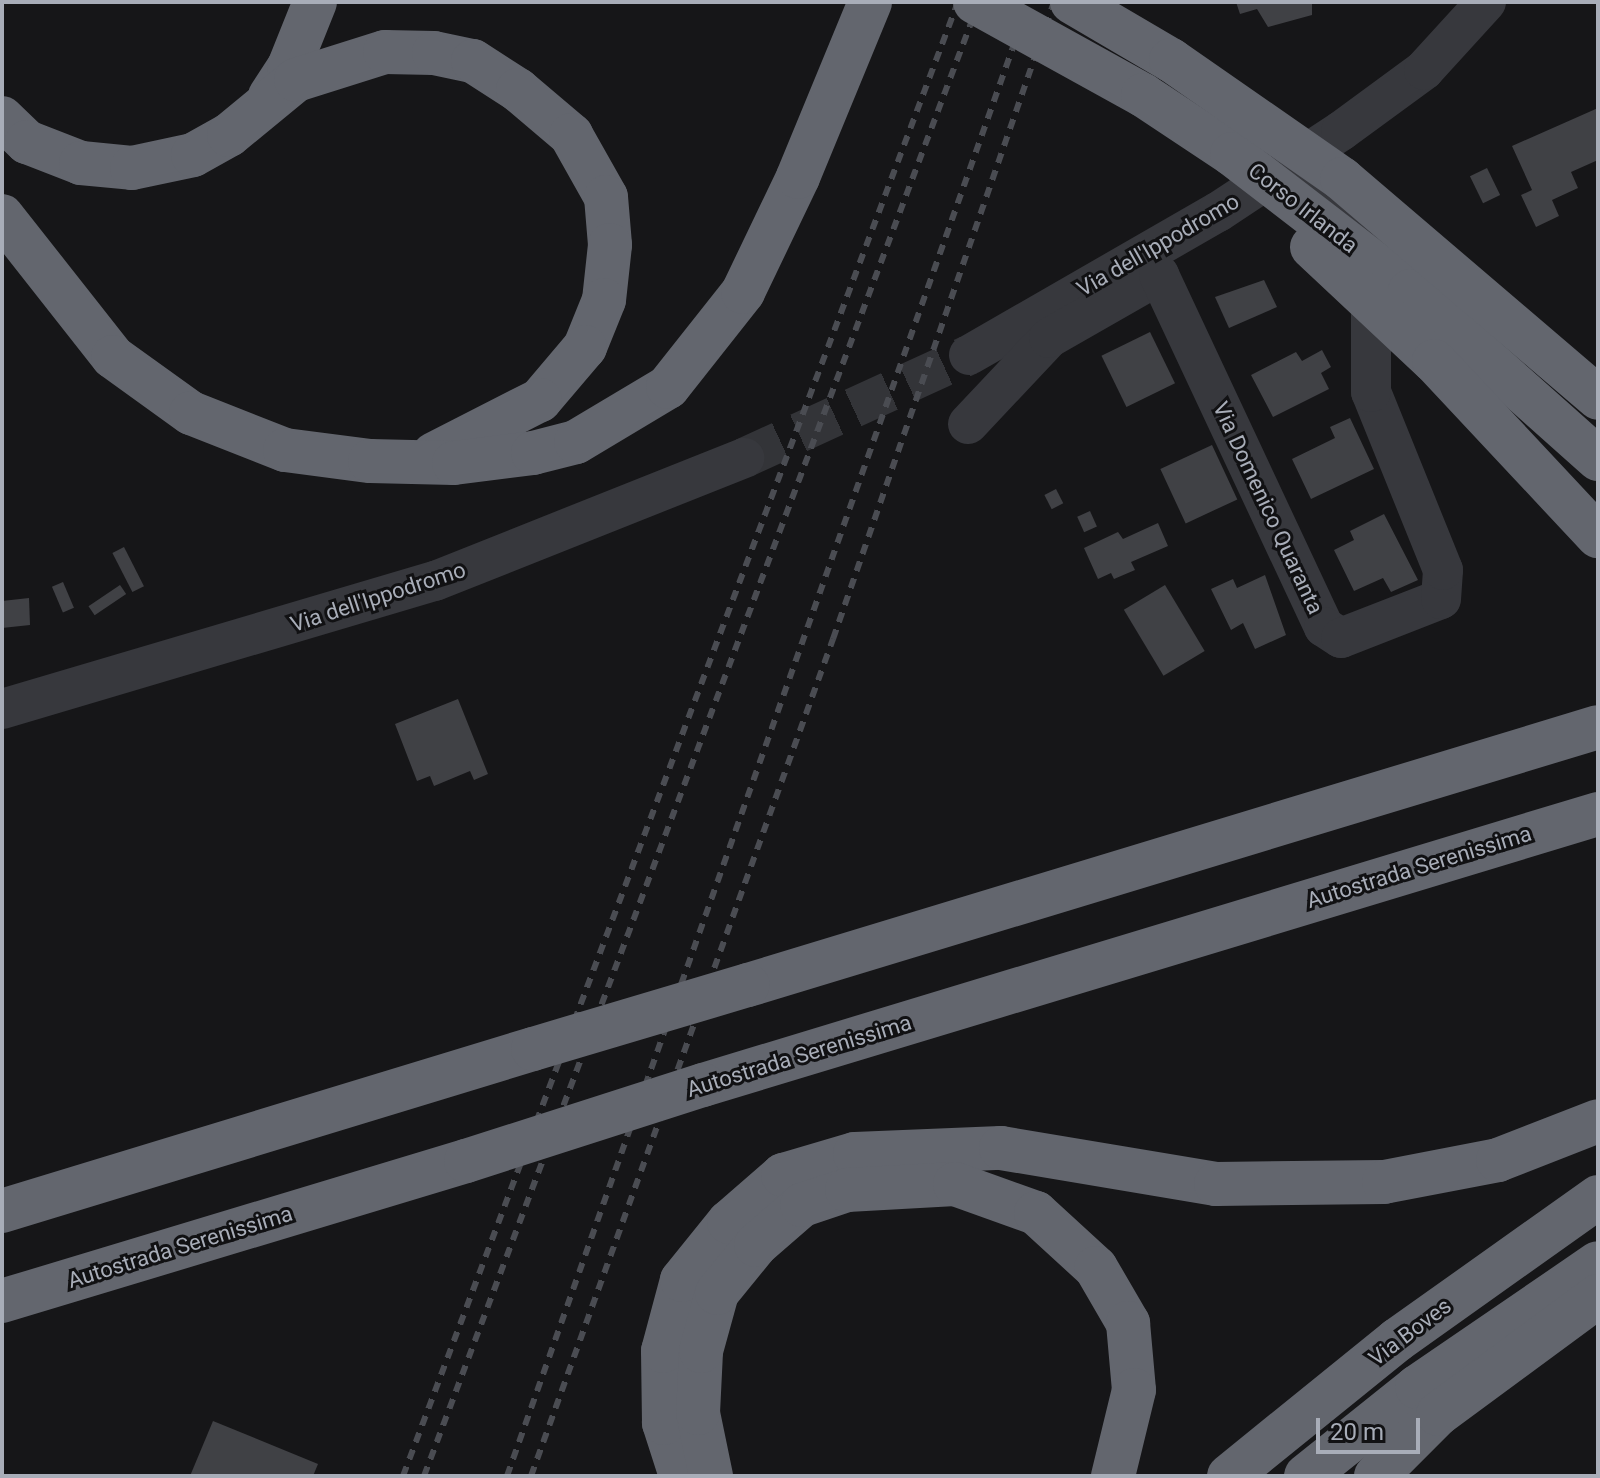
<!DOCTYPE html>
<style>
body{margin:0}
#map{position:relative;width:1600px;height:1478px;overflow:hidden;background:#161618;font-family:Roboto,sans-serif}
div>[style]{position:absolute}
.building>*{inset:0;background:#404145;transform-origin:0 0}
.street-tunnel>*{height:40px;margin-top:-20px;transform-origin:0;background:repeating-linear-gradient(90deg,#333438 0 40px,transparent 0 60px)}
.street>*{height:40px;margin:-20px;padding:0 20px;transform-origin:20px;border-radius:20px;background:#37383d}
.highway>*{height:44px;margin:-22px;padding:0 22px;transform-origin:22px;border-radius:22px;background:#63666e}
.rail>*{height:6px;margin-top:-3px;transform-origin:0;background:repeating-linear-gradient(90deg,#4a4c52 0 10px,transparent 0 18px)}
.highway-bridge>*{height:44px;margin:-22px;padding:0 22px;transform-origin:22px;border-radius:22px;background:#63666e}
span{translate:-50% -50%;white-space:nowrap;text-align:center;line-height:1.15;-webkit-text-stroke:6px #111113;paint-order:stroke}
.street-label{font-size:22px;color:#a8adb8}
.frame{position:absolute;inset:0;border:4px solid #a8adb8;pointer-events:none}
.scale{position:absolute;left:1316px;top:1418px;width:104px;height:36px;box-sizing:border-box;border:4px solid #a8adb8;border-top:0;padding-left:10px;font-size:24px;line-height:28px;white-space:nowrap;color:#a8adb8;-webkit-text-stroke:6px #111113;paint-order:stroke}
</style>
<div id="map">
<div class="building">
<i style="clip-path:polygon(1236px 2px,1312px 2px,1312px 15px,1268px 27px,1257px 9px,1240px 14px)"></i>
<i style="clip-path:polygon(1598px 108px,1598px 160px,1571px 172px,1578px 188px,1552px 200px,1559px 216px,1536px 227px,1521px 195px,1532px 190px,1512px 146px)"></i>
<i style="left:1487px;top:168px;width:30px;height:19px;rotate:64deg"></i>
<i style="clip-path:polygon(1264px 280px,1277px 307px,1229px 328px,1215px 297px)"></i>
<i style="left:1150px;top:332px;width:57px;height:54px;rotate:64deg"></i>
<i style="clip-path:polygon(1322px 350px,1331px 367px,1321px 373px,1329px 389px,1273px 417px,1251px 375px,1296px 352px,1302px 361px)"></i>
<i style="clip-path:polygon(1350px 418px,1374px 469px,1311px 499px,1292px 459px,1335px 438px,1330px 427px)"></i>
<i style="left:1212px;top:445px;width:60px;height:57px;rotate:65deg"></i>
<i style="left:1056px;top:489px;width:16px;height:13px;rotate:63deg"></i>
<i style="left:1090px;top:511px;width:17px;height:14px;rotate:66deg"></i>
<i style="clip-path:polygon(1384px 514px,1418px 580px,1391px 592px,1383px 578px,1354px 591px,1334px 550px,1354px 540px,1350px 531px)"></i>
<i style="clip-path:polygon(1158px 523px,1168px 546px,1131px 562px,1135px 570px,1114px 579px,1111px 573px,1098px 579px,1084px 548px,1118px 532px,1123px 539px)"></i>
<i style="left:124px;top:547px;width:44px;height:13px;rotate:63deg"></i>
<i style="clip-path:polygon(1265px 575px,1286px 635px,1255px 649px,1243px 623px,1231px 630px,1211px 589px,1233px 579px,1237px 588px)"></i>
<i style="left:63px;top:582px;width:28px;height:12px;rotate:67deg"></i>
<i style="left:120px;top:585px;width:11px;height:38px;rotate:56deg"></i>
<i style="left:1165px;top:585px;width:77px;height:48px;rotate:59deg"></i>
<i style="clip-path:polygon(29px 598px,30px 625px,2px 628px,2px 601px)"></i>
<i style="clip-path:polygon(458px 699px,488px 774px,474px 780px,470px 771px,434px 786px,430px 776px,417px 781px,395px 724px)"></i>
<i style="clip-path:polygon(213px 1421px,318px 1464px,313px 1476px,190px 1476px)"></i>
</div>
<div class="street-tunnel">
<i style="left:744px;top:458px;width:247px;rotate:-24.6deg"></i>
</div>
<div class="street">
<i style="left:969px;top:355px;width:287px;rotate:-29.9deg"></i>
<i style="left:1218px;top:212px;width:147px;rotate:-33.4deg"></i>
<i style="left:1341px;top:131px;width:103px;rotate:-36.3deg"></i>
<i style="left:1424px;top:70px;width:92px;rotate:-47.6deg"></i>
<i style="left:968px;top:424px;width:118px;rotate:-46.7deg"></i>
<i style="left:1049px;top:338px;width:127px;rotate:-29.8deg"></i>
<i style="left:1159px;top:275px;width:389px;rotate:64.9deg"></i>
<i style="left:1324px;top:627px;width:20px;rotate:33deg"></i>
<i style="left:1341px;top:638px;width:107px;rotate:-21.3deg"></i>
<i style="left:1441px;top:599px;width:29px;rotate:-86deg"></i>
<i style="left:1443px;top:570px;width:192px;rotate:-112deg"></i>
<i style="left:1371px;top:392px;width:120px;rotate:-90deg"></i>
<i style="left:1371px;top:272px;width:56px;rotate:-106.5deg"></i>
<i style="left:1355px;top:218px;width:54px;rotate:-135deg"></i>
<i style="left:2px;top:709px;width:452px;rotate:-16.5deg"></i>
<i style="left:435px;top:581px;width:333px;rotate:-21.7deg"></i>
</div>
<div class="highway">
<i style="left:270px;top:96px;width:35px;rotate:-57deg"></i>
<i style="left:289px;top:67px;width:70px;rotate:-68.2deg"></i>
<i style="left:2px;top:118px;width:35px;rotate:44deg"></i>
<i style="left:27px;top:142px;width:58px;rotate:21.3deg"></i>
<i style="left:81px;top:163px;width:51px;rotate:5.6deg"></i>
<i style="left:132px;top:168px;width:62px;rotate:-12deg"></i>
<i style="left:193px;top:155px;width:41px;rotate:-29.1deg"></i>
<i style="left:229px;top:135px;width:87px;rotate:-39.4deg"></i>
<i style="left:296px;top:80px;width:93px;rotate:-17.5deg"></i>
<i style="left:385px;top:52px;width:49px;rotate:1.2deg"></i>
<i style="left:434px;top:53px;width:40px;rotate:12deg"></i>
<i style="left:473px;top:61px;width:54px;rotate:32.8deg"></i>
<i style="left:518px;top:90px;width:70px;rotate:40.3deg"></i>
<i style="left:571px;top:135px;width:71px;rotate:60.6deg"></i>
<i style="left:606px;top:197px;width:48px;rotate:85.2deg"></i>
<i style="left:610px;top:245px;width:55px;rotate:96.2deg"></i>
<i style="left:604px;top:300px;width:51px;rotate:112deg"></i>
<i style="left:585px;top:347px;width:70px;rotate:130.3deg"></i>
<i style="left:540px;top:400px;width:119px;rotate:153deg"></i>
<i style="left:2px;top:216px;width:179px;rotate:51.8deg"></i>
<i style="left:113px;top:357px;width:96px;rotate:35.7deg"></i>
<i style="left:191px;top:413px;width:101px;rotate:21.5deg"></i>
<i style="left:285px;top:450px;width:86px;rotate:7.4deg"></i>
<i style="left:370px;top:461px;width:84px;rotate:1.4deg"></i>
<i style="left:454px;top:463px;width:80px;rotate:-7.2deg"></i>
<i style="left:533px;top:453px;width:44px;rotate:-14.3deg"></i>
<i style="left:576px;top:442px;width:107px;rotate:-30.9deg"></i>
<i style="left:668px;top:387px;width:121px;rotate:-51.7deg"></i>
<i style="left:743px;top:292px;width:127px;rotate:-64.4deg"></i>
<i style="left:798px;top:177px;width:189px;rotate:-67.6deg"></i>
<i style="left:748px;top:985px;width:888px;rotate:-16.88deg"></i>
<i style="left:703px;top:1085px;width:935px;rotate:-16.85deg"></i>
<i style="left:2px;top:1211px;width:555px;rotate:-16.97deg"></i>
<i style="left:2px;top:1301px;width:485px;rotate:-16.8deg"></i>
<i style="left:681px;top:1476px;width:56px;rotate:-107.8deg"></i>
<i style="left:664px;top:1423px;width:72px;rotate:-90.8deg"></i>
<i style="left:663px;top:1351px;width:73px;rotate:-75deg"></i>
<i style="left:682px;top:1280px;width:75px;rotate:-51deg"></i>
<i style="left:729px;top:1222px;width:72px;rotate:-41deg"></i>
<i style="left:783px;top:1175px;width:75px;rotate:-16.3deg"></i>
<i style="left:855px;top:1154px;width:146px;rotate:-2.4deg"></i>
<i style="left:1001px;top:1148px;width:218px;rotate:9.5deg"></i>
<i style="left:1216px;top:1184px;width:168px;rotate:-0.7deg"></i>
<i style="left:1384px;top:1182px;width:116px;rotate:-10.9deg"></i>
<i style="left:1498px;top:1160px;width:107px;rotate:-21.3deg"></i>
<i style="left:711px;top:1476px;width:64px;rotate:-101.7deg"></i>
<i style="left:698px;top:1413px;width:62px;rotate:-87.2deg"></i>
<i style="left:701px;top:1351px;width:60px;rotate:-74.6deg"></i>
<i style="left:717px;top:1293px;width:62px;rotate:-50.9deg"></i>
<i style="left:756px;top:1245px;width:61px;rotate:-41deg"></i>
<i style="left:802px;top:1205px;width:47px;rotate:-18.4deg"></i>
<i style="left:847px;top:1190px;width:108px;rotate:-3.2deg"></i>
<i style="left:955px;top:1184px;width:86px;rotate:19.7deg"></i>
<i style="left:1036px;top:1213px;width:81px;rotate:42.5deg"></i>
<i style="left:1096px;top:1268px;width:64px;rotate:59.8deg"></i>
<i style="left:1128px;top:1323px;width:67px;rotate:84.9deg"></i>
<i style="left:1134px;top:1390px;width:89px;rotate:103.7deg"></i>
<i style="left:1229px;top:1476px;width:216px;rotate:-39deg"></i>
<i style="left:1397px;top:1340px;width:247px;rotate:-35.4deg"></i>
<i style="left:1306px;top:1476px;width:142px;rotate:-38.7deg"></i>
<i style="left:1417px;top:1387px;width:219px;rotate:-34.4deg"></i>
<i style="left:1376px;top:1476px;width:88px;rotate:-45deg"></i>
<i style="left:1438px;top:1414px;width:199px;rotate:-36.4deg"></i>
</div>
<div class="rail">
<i style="left:403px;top:1476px;width:1575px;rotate:-69.37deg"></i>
<i style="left:424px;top:1476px;width:1575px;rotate:-69.37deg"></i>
<i style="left:507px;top:1476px;width:1564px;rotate:-70.5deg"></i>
<i style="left:531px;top:1476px;width:890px;rotate:-70.16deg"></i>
<i style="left:833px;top:639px;width:674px;rotate:-70.87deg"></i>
</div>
<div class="highway-bridge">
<i style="left:975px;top:2px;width:192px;rotate:29deg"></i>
<i style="left:1143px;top:95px;width:107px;rotate:33.5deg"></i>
<i style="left:1232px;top:154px;width:225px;rotate:37.6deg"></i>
<i style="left:1410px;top:291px;width:252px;rotate:41.8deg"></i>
<i style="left:1072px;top:2px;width:115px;rotate:30.4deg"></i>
<i style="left:1171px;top:60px;width:208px;rotate:34.8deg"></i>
<i style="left:1342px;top:179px;width:337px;rotate:40.5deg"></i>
<i style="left:1312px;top:247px;width:167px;rotate:43.1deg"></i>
<i style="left:1434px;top:361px;width:240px;rotate:46.9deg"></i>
<i style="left:533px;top:1049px;width:224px;rotate:-16.6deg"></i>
<i style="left:466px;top:1161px;width:249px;rotate:-17.8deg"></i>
</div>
<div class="street-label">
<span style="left:1303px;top:208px;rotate:38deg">Corso Irlanda</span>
<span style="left:1158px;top:245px;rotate:-30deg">Via dell'Ippodromo</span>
<span style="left:1268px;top:508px;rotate:65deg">Via Domenico Quaranta</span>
<span style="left:378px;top:597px;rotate:-18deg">Via dell'Ippodromo</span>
<span style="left:1419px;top:867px;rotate:-17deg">Autostrada Serenissima</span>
<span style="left:799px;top:1056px;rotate:-17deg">Autostrada Serenissima</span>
<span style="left:180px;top:1247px;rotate:-17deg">Autostrada Serenissima</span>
<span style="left:1410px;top:1332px;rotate:-37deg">Via Boves</span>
</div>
<div class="frame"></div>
<div class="scale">20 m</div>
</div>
